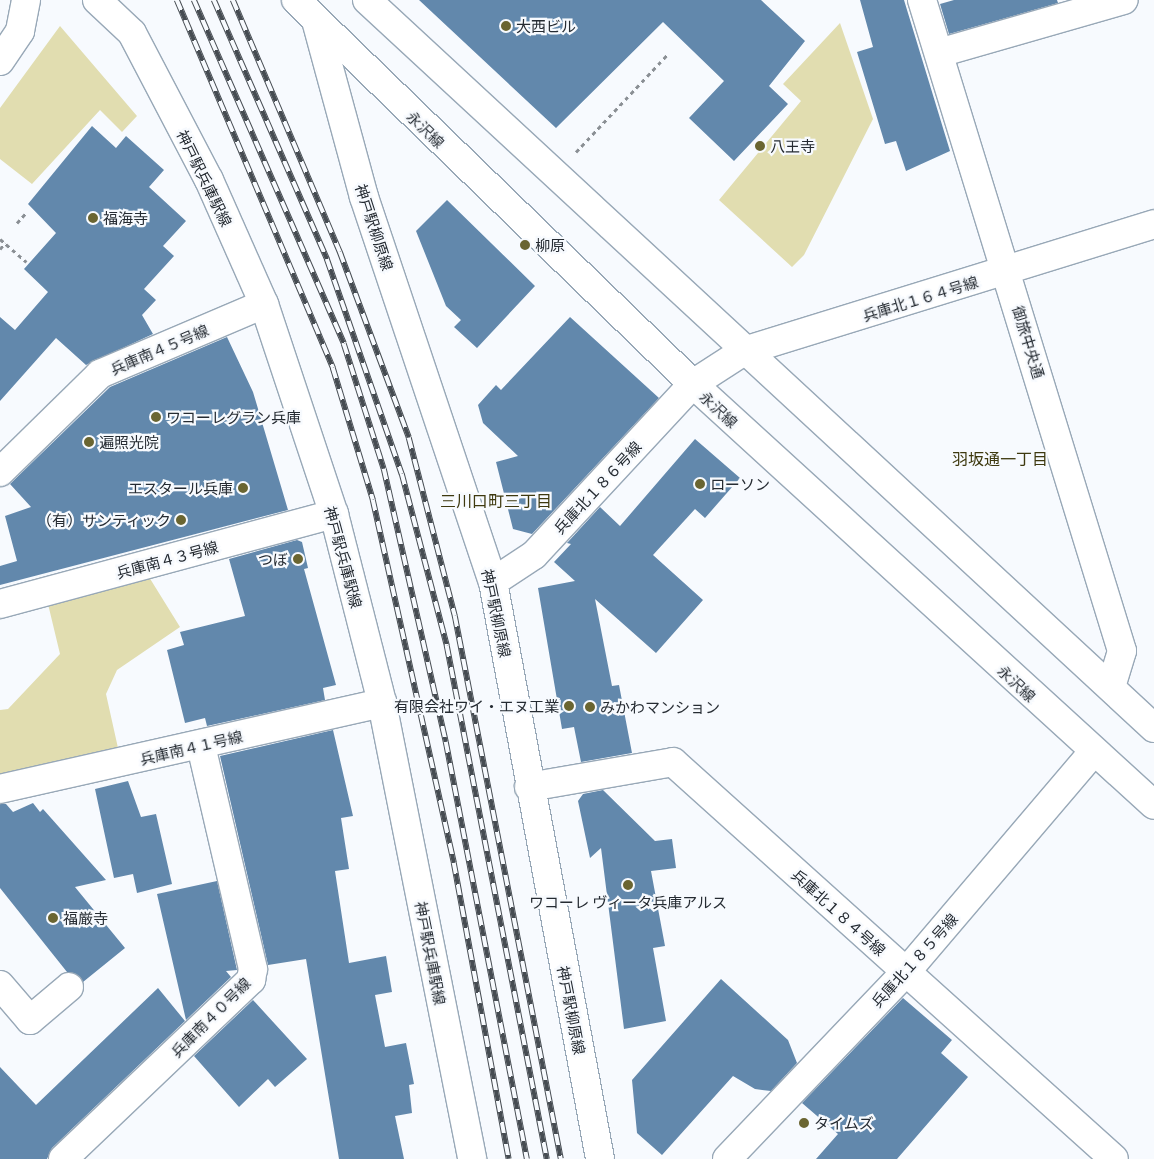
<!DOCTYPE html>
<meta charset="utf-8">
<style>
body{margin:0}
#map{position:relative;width:1154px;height:1159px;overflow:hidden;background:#f7fafe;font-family:Georgia,"Noto Sans JP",serif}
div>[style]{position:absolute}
.green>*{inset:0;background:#e1ddb0}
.building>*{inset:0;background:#6288ac}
.path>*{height:3px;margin-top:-1.5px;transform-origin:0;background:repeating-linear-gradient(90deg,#8a8f94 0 4px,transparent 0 8px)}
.roads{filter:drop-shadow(1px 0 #98a8b7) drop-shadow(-1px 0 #98a8b7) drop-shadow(0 1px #98a8b7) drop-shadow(0 -1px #98a8b7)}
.minor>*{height:28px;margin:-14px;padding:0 14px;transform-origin:14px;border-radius:14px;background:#fff}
.tertiary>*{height:28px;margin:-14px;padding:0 14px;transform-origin:14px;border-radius:14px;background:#fff}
.rail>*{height:5.5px;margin-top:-2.75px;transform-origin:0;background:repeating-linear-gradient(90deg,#f7fafe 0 11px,#464c52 0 22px);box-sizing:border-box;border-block:1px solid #464c52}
.dots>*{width:14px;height:14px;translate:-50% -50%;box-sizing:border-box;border:2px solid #f7fafe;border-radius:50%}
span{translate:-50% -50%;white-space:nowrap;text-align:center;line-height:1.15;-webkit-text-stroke:4.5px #f7fafe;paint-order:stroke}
.poi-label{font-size:15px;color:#252b32}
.left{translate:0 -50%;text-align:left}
.right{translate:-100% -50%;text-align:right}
.street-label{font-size:15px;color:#252b32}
.neighbourhood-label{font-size:16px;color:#3e390f}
</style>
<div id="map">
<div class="green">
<i style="clip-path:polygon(840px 23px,873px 119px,804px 255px,792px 267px,719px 200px,801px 101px,783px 84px)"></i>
<i style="clip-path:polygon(60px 26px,137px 116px,122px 132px,100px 110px,32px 184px,0 159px,0 108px)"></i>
<i style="clip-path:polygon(149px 577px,180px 627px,117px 670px,106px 694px,118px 748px,0 776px,0 710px,8px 709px,60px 654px,48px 604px)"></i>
</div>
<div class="building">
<i style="clip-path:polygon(419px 0,761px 0,805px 41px,769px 86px,788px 104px,734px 161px,689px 118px,724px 81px,663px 22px,556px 128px)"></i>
<i style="clip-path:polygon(860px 0,904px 0,950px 151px,906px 171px,896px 141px,885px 144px,857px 52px,873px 47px)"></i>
<i style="clip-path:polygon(954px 0,1057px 0,1058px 3px,949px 34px,940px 4px)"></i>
<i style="clip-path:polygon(92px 126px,116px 148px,126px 136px,164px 170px,149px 187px,186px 221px,163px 246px,174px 256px,144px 289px,156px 300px,142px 315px,153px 334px,86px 365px,56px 338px,0 401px,0 317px,15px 330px,48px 292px,24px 269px,56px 233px,28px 204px)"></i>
<i style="clip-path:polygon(447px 200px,535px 286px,477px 348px,454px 327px,461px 320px,446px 306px,416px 231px)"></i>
<i style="clip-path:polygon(570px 317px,659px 398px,532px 534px,513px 529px,496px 462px,518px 456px,483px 423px,478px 405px,496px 385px,501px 390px)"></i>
<i style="clip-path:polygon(227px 337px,253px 392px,288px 510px,0 585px,0 566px,17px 561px,5px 516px,31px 507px,10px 484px,110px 387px)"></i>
<i style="clip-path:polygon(695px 439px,740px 478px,705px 518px,695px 509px,653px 555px,703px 600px,656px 653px,595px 599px,612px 686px,619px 685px,632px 753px,581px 762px,574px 727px,562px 729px,538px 588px,575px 581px,554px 562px,571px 544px,567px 543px,600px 507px,620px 526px)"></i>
<i style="clip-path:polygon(297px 540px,302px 542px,308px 568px,304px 569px,336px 685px,323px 688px,325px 700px,207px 726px,205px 718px,185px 723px,167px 650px,184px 645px,180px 632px,245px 616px,229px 559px)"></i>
<i style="clip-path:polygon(333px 730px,353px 816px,341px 818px,349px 869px,335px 871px,349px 963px,386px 956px,392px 992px,375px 995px,385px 1047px,406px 1043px,414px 1084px,409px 1085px,412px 1113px,395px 1116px,404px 1159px,339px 1159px,306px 959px,268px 965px,220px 756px)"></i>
<i style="clip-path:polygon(128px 781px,141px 817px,156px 814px,172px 884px,137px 893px,133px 874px,114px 878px,95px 789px)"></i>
<i style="clip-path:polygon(603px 790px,655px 841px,672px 839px,676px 868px,651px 871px,665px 946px,653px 948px,666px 1021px,624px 1029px,601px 848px,590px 858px,578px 801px,583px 794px)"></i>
<i style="clip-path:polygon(33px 803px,40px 812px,43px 809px,106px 880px,75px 887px,125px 948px,83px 982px,67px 972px,0 888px,0 804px,6px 804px,13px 812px)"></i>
<i style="clip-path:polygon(217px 881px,237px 970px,226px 971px,231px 977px,186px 1020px,157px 894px)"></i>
<i style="clip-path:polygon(721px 979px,788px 1040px,797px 1063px,771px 1091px,755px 1089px,733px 1076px,662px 1155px,637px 1133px,632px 1080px)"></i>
<i style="clip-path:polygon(158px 988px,185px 1021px,52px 1148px,47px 1159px,0 1159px,0 1067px,36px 1105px)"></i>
<i style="clip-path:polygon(903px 998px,952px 1040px,941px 1053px,968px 1077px,897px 1159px,816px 1159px,838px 1134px,802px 1103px)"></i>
<i style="clip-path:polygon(253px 1000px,307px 1059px,275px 1087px,268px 1079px,239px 1107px,194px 1056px)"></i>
</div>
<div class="path">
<i style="left:576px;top:152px;width:134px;rotate:-46.8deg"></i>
<i style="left:17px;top:223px;width:13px;rotate:-48deg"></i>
<i style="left:0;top:239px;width:35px;rotate:41deg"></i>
<i style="left:0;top:249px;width:8px;rotate:-50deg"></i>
</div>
<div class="roads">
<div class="minor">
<i style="left:97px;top:0;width:48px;rotate:43.3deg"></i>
<i style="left:132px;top:33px;width:166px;rotate:62.4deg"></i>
<i style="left:209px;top:180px;width:136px;rotate:66.1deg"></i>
<i style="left:264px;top:304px;width:221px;rotate:71.6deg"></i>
<i style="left:334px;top:514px;width:195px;rotate:75.7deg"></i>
<i style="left:382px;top:703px;width:465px;rotate:78.8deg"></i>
<i style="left:922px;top:0;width:681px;rotate:72.92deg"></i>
<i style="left:1122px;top:651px;width:37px;rotate:107deg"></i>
<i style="left:939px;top:53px;width:192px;rotate:-16deg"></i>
<i style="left:0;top:61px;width:36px;rotate:-56deg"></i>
<i style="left:20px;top:31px;width:32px;rotate:-79deg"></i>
<i style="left:0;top:472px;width:140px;rotate:-44.4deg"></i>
<i style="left:100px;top:374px;width:178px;rotate:-23.1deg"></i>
<i style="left:493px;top:582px;width:49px;rotate:-33.4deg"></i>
<i style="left:534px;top:555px;width:233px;rotate:-47.1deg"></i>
<i style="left:693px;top:384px;width:61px;rotate:-32.9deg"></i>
<i style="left:744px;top:351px;width:429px;rotate:-17.2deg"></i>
<i style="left:0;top:604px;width:346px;rotate:-15.1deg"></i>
<i style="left:529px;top:787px;width:146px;rotate:-9.8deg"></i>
<i style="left:673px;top:762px;width:593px;rotate:41.99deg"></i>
<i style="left:0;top:789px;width:392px;rotate:-12.7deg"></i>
<i style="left:0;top:985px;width:46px;rotate:49.4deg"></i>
<i style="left:30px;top:1020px;width:51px;rotate:-40.2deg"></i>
<i style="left:63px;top:1159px;width:260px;rotate:-43.6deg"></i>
<i style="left:251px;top:980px;width:11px;rotate:-80deg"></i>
<i style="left:253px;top:969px;width:230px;rotate:-103.1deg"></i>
<i style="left:727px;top:1159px;width:259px;rotate:-46.3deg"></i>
<i style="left:906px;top:972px;width:289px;rotate:-49.6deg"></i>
</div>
<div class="tertiary">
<i style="left:296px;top:0;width:552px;rotate:44.05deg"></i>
<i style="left:693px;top:384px;width:624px;rotate:42.4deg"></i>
<i style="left:367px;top:0;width:1072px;rotate:42.77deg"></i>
<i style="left:317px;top:24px;width:179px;rotate:74.8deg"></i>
<i style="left:364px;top:197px;width:406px;rotate:71.5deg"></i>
<i style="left:493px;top:582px;width:587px;rotate:79.49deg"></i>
</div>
</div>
<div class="rail">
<i style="left:177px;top:0;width:400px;rotate:67deg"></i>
<i style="left:333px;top:368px;width:138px;rotate:73.1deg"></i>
<i style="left:373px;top:500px;width:372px;rotate:77.4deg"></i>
<i style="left:454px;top:863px;width:301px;rotate:79.5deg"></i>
<i style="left:194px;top:0;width:375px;rotate:66.4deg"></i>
<i style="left:344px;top:344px;width:131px;rotate:72.3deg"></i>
<i style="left:384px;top:469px;width:280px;rotate:77.2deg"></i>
<i style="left:446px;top:742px;width:425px;rotate:79deg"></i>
<i style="left:214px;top:0;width:283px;rotate:66.4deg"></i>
<i style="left:327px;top:259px;width:228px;rotate:70.8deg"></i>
<i style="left:402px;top:474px;width:178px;rotate:75.3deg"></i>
<i style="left:447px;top:646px;width:523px;rotate:78.97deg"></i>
<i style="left:233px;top:0;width:274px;rotate:67deg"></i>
<i style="left:340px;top:252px;width:198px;rotate:69.6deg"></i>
<i style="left:409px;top:438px;width:184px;rotate:75.5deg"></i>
<i style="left:455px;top:616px;width:553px;rotate:78.95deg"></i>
</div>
<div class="dots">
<i style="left:506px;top:26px;background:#6a6531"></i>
<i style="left:760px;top:146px;background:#6a6531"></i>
<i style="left:93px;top:218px;background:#6a6531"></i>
<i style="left:525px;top:245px;background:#6a6531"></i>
<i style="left:156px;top:417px;background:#6a6531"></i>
<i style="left:89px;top:442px;background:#6a6531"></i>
<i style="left:700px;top:484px;background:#6a6531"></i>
<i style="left:243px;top:488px;background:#6a6531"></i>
<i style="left:181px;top:520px;background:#6a6531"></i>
<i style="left:298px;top:559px;background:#6a6531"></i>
<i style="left:569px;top:706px;background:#6a6531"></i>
<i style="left:590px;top:707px;background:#6a6531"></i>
<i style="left:628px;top:885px;background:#6a6531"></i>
<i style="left:53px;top:918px;background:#6a6531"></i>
<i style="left:804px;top:1123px;background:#6a6531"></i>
</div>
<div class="poi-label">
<span class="left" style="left:516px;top:26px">大西ビル</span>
<span class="left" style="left:770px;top:146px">八王寺</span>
<span class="left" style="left:103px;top:218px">福海寺</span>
<span class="left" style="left:535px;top:245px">柳原</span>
<span class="left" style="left:166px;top:417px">ワコーレグラン兵庫</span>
<span class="left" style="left:99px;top:442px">遍照光院</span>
<span class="left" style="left:710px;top:484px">ローソン</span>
<span class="right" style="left:233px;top:488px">エスタール兵庫</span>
<span class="right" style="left:171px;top:520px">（有）サンティック</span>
<span class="right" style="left:288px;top:559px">つぼ</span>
<span class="right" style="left:559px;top:706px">有限会社ワイ・エヌ工業</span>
<span class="left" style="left:600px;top:707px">みかわマンション</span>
<span style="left:628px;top:902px">ワコーレ ヴィータ兵庫アルス</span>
<span class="left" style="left:63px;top:918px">福厳寺</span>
<span class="left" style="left:814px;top:1123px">タイムズ</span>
</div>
<div class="street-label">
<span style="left:426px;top:129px;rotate:44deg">永沢線</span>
<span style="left:205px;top:178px;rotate:64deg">神戸駅兵庫駅線</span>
<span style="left:375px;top:227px;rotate:72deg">神戸駅柳原線</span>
<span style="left:920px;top:298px;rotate:-17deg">兵庫北１６４号線</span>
<span style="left:1029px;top:342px;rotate:73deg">御旅中央通</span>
<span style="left:159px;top:349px;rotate:-23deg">兵庫南４５号線</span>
<span style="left:719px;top:409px;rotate:43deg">永沢線</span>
<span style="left:597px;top:487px;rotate:-47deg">兵庫北１８６号線</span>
<span style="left:344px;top:557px;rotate:75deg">神戸駅兵庫駅線</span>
<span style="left:167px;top:559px;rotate:-15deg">兵庫南４３号線</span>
<span style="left:497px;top:613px;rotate:78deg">神戸駅柳原線</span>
<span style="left:1017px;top:683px;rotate:43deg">永沢線</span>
<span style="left:191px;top:747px;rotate:-13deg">兵庫南４１号線</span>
<span style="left:839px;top:912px;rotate:42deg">兵庫北１８４号線</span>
<span style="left:431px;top:953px;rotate:79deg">神戸駅兵庫駅線</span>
<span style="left:914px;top:960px;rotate:-48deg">兵庫北１８５号線</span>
<span style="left:572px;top:1010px;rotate:79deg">神戸駅柳原線</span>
<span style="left:210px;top:1017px;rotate:-45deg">兵庫南４０号線</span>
</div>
<div class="neighbourhood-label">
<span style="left:1000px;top:458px">羽坂通一丁目</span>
<span style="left:496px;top:500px">三川口町三丁目</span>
</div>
</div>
